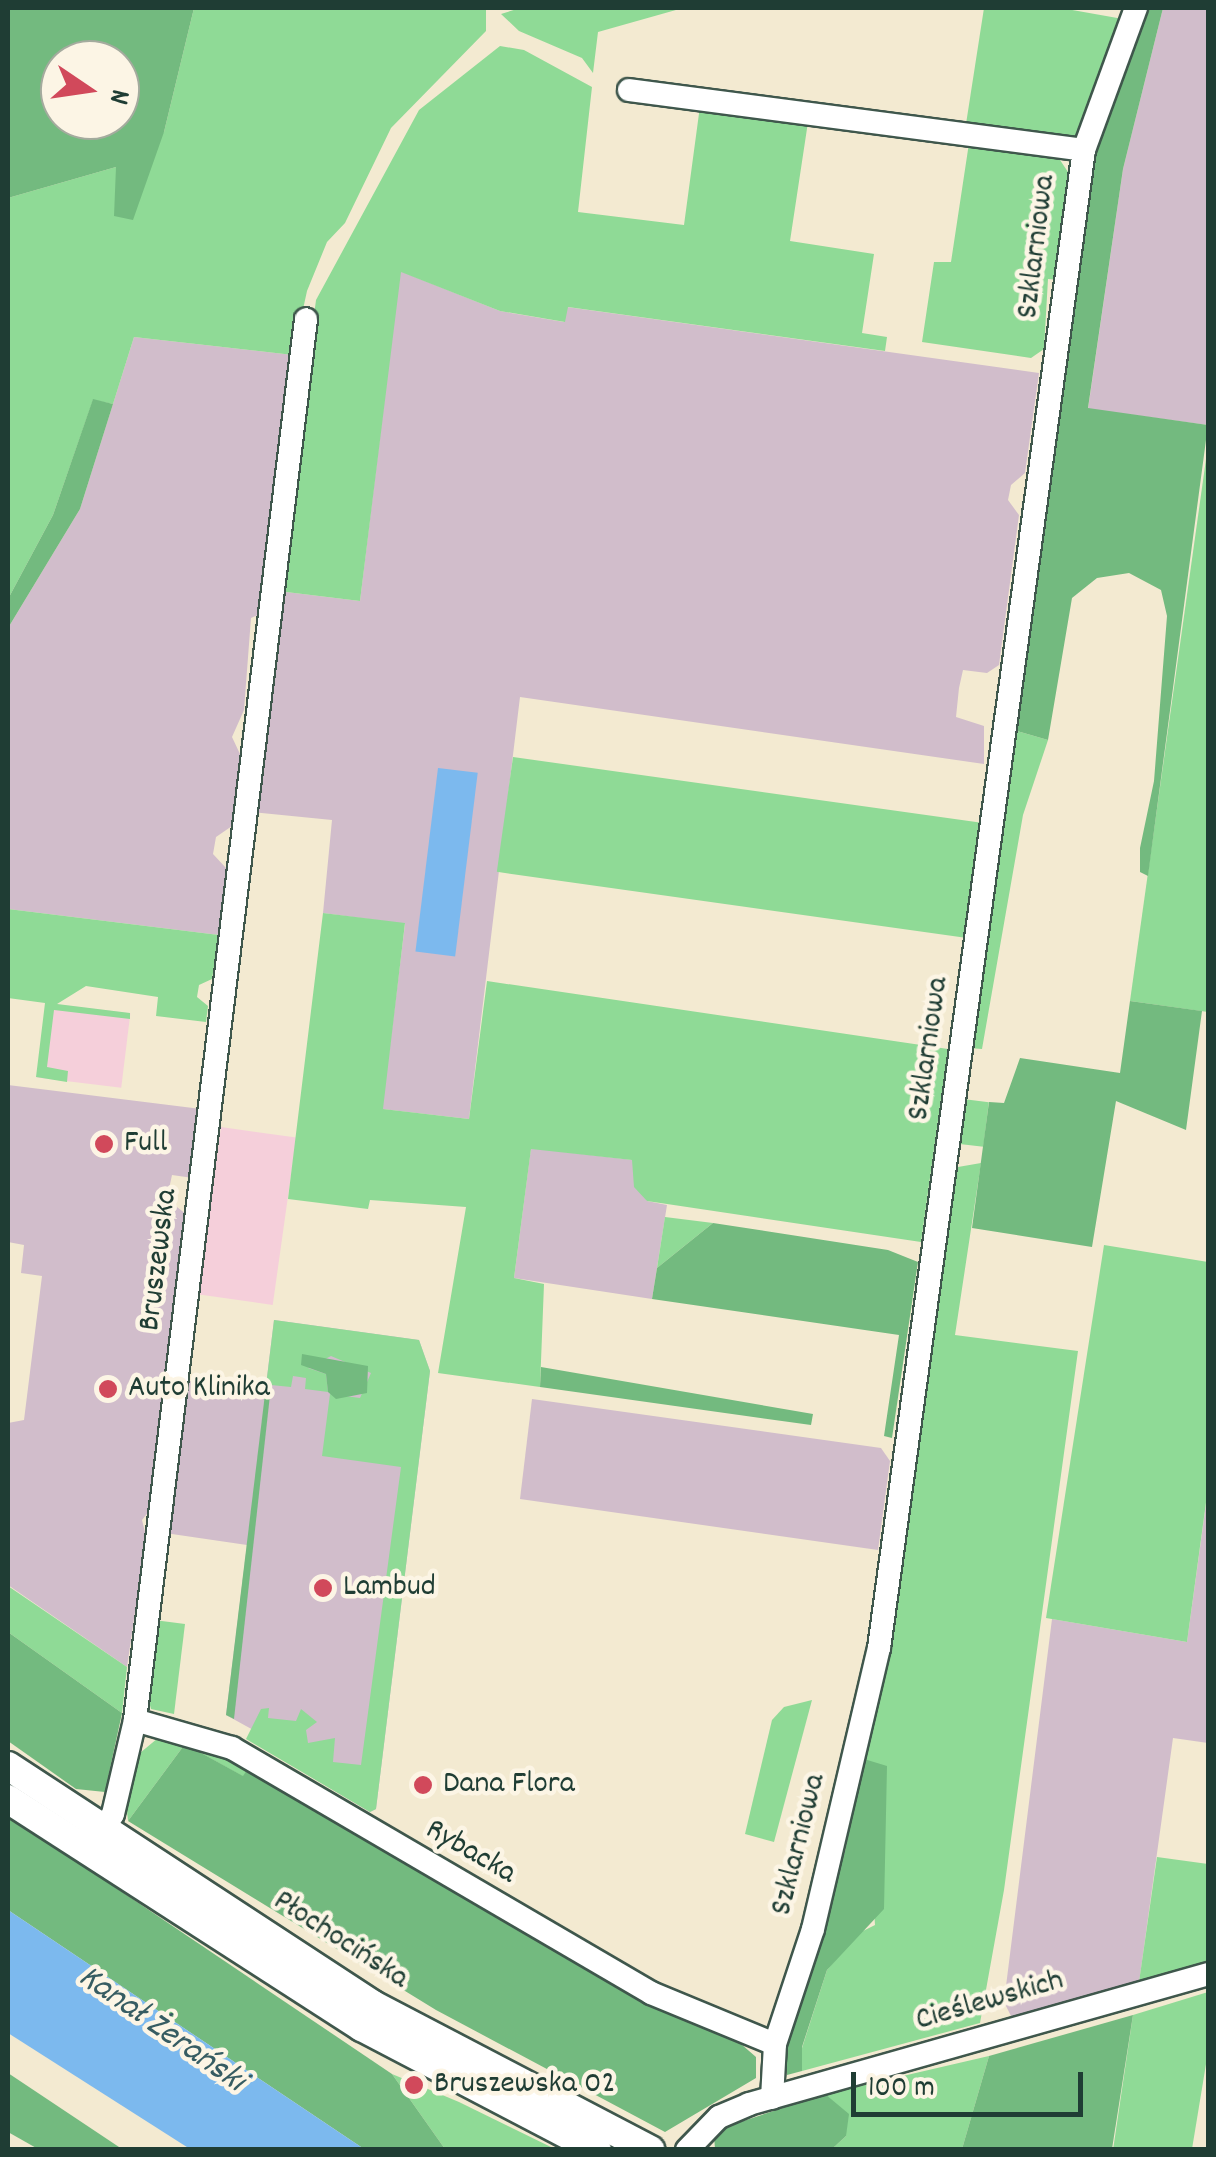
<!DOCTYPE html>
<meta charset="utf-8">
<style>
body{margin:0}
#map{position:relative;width:1216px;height:2157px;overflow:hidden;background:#f3ead1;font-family:Dekko,sans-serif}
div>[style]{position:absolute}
.built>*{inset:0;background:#f5cfda;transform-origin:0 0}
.industrial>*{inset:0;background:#d1bdcb}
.green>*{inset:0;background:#8fda96;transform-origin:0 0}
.forest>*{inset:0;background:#73ba7f}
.water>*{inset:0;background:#7cb9ee;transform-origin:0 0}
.roads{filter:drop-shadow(2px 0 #3f574c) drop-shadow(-2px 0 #3f574c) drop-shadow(0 2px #3f574c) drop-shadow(0 -2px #3f574c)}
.minor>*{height:22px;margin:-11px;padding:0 11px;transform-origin:11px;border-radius:11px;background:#fff}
.major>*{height:28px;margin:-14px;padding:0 14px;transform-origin:14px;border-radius:14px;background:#fff}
.dots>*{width:28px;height:28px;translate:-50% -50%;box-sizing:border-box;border:5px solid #fcf5e5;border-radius:50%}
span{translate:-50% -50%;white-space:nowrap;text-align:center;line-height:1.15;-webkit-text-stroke:9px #fcf5e5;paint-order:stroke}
.street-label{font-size:32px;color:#1f3d34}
.poi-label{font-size:32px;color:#1f3d34}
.left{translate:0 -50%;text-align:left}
.water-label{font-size:35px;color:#365c62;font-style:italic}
.frame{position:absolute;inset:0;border:10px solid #1f3d34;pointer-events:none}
.north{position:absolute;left:40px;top:40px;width:100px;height:100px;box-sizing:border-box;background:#fcf5e5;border:2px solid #a4ab9e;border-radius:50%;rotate:103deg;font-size:28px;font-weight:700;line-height:40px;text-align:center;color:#1f3d34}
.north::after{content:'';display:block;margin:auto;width:35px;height:45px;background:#d1495b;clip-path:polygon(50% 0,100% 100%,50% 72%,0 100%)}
.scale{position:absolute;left:851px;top:2072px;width:232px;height:45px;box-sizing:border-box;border:5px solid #1f3d34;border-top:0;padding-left:12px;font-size:30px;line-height:35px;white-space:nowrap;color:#1f3d34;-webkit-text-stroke:8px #fcf5e5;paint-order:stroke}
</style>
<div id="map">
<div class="built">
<i style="left:46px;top:1003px;width:85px;height:75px;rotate:7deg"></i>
<i style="left:221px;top:1127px;width:76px;height:169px;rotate:8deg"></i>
</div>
<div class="industrial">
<i style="clip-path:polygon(1163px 8px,1208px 8px,1208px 425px,1088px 409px,1123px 169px)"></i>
<i style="clip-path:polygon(400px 271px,500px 311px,564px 322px,567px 307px,1039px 373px,1025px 473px,1011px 485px,1008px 500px,1019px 515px,999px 665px,987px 673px,963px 670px,959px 688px,956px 717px,984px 726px,984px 764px,520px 697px,469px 1119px,382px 1109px,405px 924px,323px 913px,332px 820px,251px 812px,278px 591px,360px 601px)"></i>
<i style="clip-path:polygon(134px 337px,293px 355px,258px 615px,251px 618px,244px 710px,232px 737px,240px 754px,232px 826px,216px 837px,213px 854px,226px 868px,219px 935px,8px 909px,8px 628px,80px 509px)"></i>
<i style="clip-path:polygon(8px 1085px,201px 1109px,193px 1178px,172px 1175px,169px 1189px,168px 1200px,191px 1218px,154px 1470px,158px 1500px,142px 1520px,146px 1536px,127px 1667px,8px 1585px,8px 1423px,24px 1420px,42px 1276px,21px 1273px,24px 1245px,8px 1242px)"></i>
<i style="clip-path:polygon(531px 1148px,633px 1160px,647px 1201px,667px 1205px,652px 1299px,514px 1278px)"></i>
<i style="clip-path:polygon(274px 1320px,419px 1340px,430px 1371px,376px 1809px,370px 1812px,268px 1751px,266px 1737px,226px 1715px,247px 1545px,165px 1533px,184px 1380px,265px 1393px)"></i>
<i style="clip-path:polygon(532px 1399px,881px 1448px,890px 1461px,878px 1550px,520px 1499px)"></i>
<i style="clip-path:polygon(1206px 1504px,1208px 1743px,1173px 1738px,1139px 1983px,1012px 2018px,1004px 2002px,1052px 1619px,1187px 1642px)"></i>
</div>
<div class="green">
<i style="clip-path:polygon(194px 8px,486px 8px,486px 31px,391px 128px,345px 223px,327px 242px,307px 291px,293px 355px,134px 337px,113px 404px,93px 400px,53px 515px,8px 599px,8px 198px,116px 167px,164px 132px)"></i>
<i style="clip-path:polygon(520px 8px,683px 8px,598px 32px,593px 73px,582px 58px,519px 31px,501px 14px)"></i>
<i style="clip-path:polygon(984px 8px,1061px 8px,1123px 19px,1075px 138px,966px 124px)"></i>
<i style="clip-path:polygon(500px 46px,524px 50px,592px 87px,578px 212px,684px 225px,700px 106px,808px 122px,790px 241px,874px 254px,862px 333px,887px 337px,885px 351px,568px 307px,565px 322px,500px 311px,401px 272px,360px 601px,278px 591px,316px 300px,419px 110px)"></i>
<i style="clip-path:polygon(969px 143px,1058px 157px,1074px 181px,1059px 280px,1048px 279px,1044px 349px,1031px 358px,922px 342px,934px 262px,951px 262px)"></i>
<i style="clip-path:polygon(1208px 445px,1208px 1012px,1130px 1001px)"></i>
<i style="clip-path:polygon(1017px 731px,1048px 740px,1023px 815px,982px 1049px,969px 1048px)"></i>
<i style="left:513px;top:757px;width:473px;height:116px;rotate:8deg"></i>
<i style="clip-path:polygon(8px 909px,219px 935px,212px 979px,199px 985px,197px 997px,208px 1006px,206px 1022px,156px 1016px,158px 997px,86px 986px,57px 1004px,130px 1013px,130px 1019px,54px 1010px,47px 1067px,68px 1071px,67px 1082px,36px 1077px,45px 1003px,8px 998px)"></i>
<i style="clip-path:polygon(323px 913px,405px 923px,383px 1109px,469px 1119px,487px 981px,948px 1049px,921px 1242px,647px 1201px,634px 1187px,632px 1160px,531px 1149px,514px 1278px,544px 1284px,540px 1387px,438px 1373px,466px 1207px,370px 1200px,368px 1209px,288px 1199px)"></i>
<i style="left:963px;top:1099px;width:26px;height:45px;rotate:7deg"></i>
<i style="clip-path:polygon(981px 1163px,955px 1335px,1078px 1351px,1004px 1890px,980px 2023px,802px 2071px,802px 2048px,827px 1970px,857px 1934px,875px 1925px,864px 1759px,954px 1175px,958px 1167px)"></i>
<i style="clip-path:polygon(665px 1217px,713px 1223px,657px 1268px)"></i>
<i style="clip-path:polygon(1104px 1245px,1208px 1262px,1208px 1488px,1187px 1642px,1046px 1618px)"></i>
<i style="clip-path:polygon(274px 1320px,419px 1340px,430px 1371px,376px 1809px,370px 1812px,246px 1739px,261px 1709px,269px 1708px,268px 1718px,296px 1721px,301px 1709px,317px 1722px,306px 1730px,308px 1743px,335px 1738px,333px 1762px,361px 1765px,401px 1467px,322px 1456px,330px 1394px,360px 1398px,371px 1373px,331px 1356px,308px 1368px,326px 1374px,328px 1392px,305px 1389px,306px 1378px,293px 1376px,291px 1387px,271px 1385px,265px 1394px)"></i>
<i style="clip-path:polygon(8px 1586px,127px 1667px,122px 1713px,8px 1632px)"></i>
<i style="clip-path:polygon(154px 1620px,185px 1624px,174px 1714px,151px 1709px,146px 1690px)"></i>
<i style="clip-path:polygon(812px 1700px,774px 1842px,745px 1834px,772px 1720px,784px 1707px)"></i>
<i style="clip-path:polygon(174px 1737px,249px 1767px,244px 1777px,185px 1744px,128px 1821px,126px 1802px,140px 1753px,158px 1738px)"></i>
<i style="clip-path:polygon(1157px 1857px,1208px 1864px,1208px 1963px,1139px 1982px)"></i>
<i style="clip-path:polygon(1208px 1992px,1208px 2052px,1192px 2149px,1113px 2150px,1133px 2015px)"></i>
<i style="clip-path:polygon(989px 2056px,962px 2149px,832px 2149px,846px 2136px,825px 2094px)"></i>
<i style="clip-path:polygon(392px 2074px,459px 2102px,555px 2149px,445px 2149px)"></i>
</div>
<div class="forest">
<i style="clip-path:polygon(evenodd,194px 8px,164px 132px,133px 220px,114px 216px,116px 167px,8px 198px,8px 9px,194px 8px,60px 60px,120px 60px,120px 120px,60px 120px,60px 60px)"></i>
<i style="clip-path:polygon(1144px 8px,1163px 8px,1123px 169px,1088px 408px,1208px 425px,1148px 876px,1140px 872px,1140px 848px,1154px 781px,1167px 616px,1161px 590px,1129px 573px,1097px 578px,1072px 598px,1048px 740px,1017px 731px,1089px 164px)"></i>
<i style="clip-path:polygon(93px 399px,113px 404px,80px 509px,8px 628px,8px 599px,53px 515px)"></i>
<i style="clip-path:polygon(1130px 1001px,1202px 1011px,1186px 1130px,1116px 1101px,1092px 1247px,972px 1228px,989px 1102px,1004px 1103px,1020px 1058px,1120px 1073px)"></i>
<i style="clip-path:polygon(713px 1223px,888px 1250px,918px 1262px,892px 1438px,884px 1436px,899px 1335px,652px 1299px,657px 1268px)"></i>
<i style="clip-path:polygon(302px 1354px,368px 1366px,367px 1393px,336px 1399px,328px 1392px,326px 1374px,301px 1365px)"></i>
<i style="clip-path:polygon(541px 1367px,813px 1414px,811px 1425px,540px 1387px)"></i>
<i style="clip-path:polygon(265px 1394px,270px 1395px,234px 1719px,226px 1715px)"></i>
<i style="clip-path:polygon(8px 1632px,122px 1713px,105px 1792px,76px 1789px,8px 1741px)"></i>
<i style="clip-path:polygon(185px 1744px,243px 1776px,249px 1767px,656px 2006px,741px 2044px,756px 2057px,756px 2078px,665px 2132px,436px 2010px,128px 1821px)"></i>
<i style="clip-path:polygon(864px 1759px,887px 1766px,884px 1909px,827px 1970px,802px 2047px,802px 2071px,787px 2075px,785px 2036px,845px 1851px)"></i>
<i style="clip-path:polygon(8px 1815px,392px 2074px,445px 2149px,364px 2149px,8px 1910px)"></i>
<i style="clip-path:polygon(1133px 2015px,1112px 2149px,962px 2149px,989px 2056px)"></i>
<i style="clip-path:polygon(8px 2073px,122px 2149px,38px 2149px,8px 2132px)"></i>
<i style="clip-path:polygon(825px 2094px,849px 2114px,846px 2136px,832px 2149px,715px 2149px,714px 2136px,725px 2127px)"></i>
</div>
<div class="water">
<i style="left:438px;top:768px;width:40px;height:185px;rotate:7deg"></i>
<i style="clip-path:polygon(8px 1910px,364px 2149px,190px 2149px,8px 2033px)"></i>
</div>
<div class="roads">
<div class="minor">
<i style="left:629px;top:90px;width:459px;rotate:7.5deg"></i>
<i style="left:135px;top:1720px;width:101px;rotate:16.1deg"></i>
<i style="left:232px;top:1748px;width:485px;rotate:30.3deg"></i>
<i style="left:651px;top:1993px;width:134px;rotate:22.4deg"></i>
<i style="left:89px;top:1832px;width:15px;rotate:-11deg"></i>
<i style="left:104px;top:1829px;width:17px;rotate:-59deg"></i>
<i style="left:113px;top:1814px;width:97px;rotate:-76.8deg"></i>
<i style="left:135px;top:1720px;width:1411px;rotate:-83.04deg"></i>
<i style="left:772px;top:2098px;width:54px;rotate:-86.8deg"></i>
<i style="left:775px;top:2044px;width:121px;rotate:-71.7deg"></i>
<i style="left:813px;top:1929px;width:289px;rotate:-76.8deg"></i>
<i style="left:879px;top:1648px;width:1512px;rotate:-82.21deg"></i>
<i style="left:1084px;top:150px;width:151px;rotate:-69.9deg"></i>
<i style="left:687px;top:2150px;width:46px;rotate:-45.9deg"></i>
<i style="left:719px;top:2117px;width:33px;rotate:-23deg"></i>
<i style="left:749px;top:2104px;width:477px;rotate:-15.8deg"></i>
</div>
<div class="major">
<i style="left:8px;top:1766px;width:436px;rotate:33.2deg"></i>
<i style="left:373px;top:2005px;width:313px;rotate:27.6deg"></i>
<i style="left:8px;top:1799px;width:421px;rotate:32.8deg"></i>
<i style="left:362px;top:2027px;width:265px;rotate:27.6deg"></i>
</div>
</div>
<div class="dots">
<i style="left:104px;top:1144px;background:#d1495b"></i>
<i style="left:108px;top:1389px;background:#d1495b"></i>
<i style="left:323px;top:1588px;background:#d1495b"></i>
<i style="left:423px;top:1785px;background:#d1495b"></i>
<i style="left:414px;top:2085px;background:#d1495b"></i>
</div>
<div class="street-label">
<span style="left:1038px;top:247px;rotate:-83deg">Szklarniowa</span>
<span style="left:930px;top:1049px;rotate:-82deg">Szklarniowa</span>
<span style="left:160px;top:1260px;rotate:-83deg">Bruszewska</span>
<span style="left:800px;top:1845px;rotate:-76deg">Szklarniowa</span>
<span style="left:470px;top:1853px;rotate:30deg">Rybacka</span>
<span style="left:340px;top:1941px;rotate:33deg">Płochocińska</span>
<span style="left:990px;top:2002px;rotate:-16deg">Cieślewskich</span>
</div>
<div class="poi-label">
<span class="left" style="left:124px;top:1144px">Full</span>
<span class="left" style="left:128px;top:1389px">Auto Klinika</span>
<span class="left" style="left:343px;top:1588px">Lambud</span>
<span class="left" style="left:443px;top:1785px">Dana Flora</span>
<span class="left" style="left:434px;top:2085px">Bruszewska 02</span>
</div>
<div class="water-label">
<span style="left:161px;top:2030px;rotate:35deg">Kanał Żerański</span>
</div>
<div class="frame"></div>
<div class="north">N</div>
<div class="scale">100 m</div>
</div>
